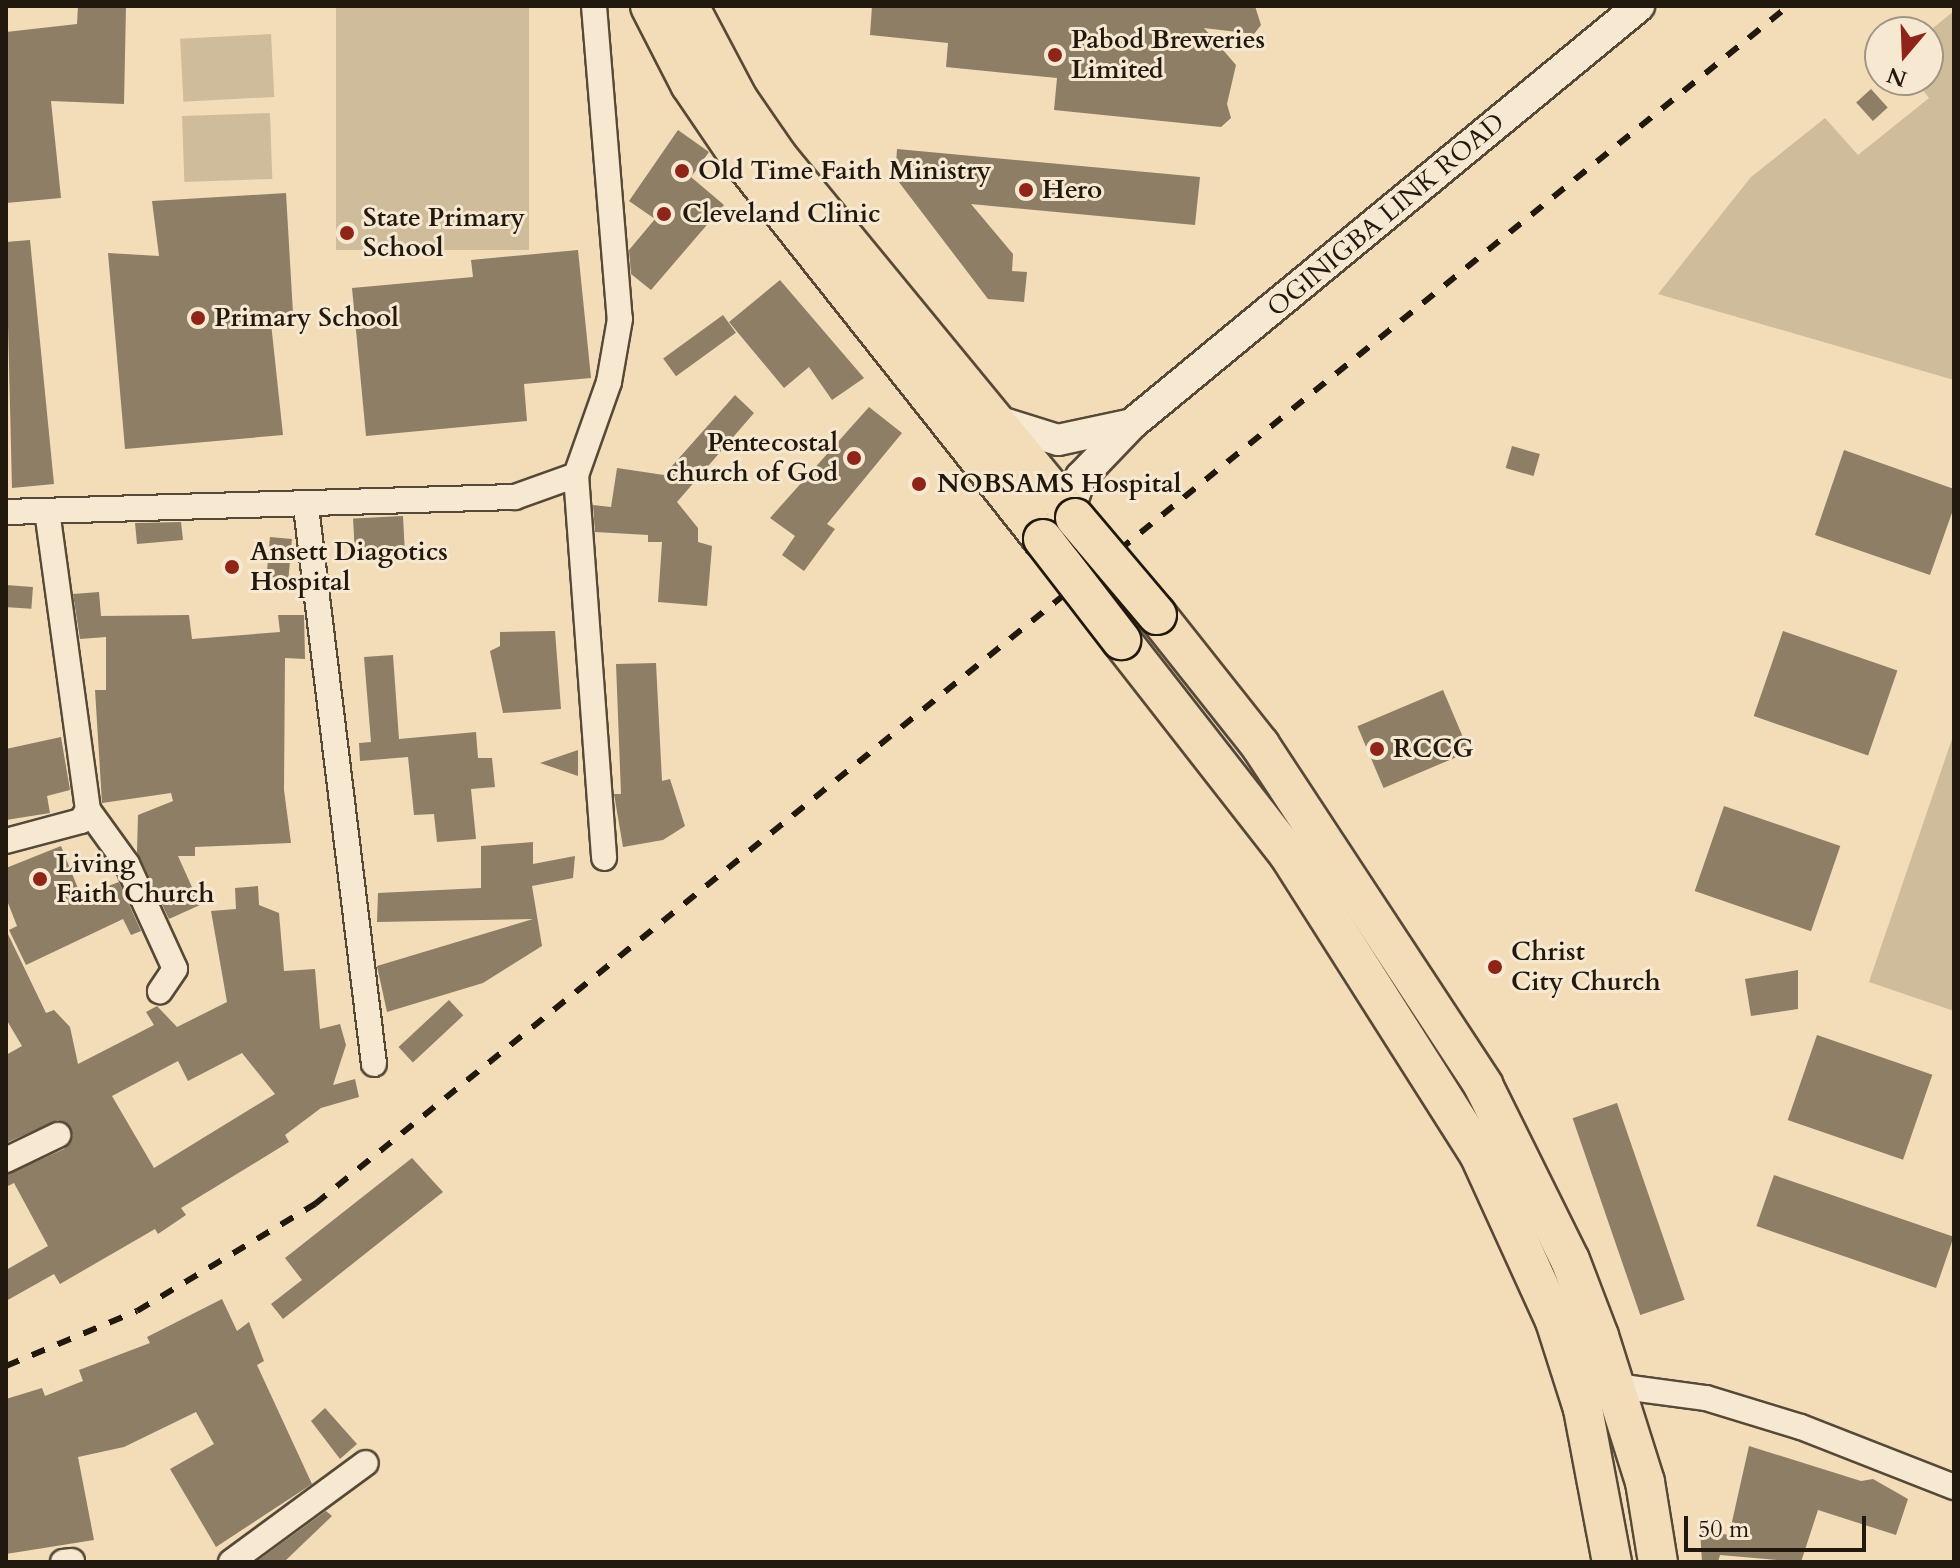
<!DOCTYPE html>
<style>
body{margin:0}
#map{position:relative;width:1960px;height:1568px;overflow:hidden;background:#f3ddb8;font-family:Cardo,serif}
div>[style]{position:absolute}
.green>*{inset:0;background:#cfbc9b;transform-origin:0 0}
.building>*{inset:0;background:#8e7e66;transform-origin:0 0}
.roads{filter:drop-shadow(2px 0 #564938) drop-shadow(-2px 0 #564938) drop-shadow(0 2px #564938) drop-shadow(0 -2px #564938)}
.minor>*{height:24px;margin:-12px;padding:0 12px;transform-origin:12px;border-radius:12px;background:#f7e9d1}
.tertiary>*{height:30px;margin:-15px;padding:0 15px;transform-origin:15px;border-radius:15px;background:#f7e9d1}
.primary>*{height:38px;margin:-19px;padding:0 19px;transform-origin:19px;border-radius:19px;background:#f3ddb8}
.rail>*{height:6px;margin-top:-3px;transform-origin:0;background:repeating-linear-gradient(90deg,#21180e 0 14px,transparent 0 28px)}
.bridges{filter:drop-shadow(2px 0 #21180e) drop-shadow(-2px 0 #21180e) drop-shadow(0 2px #21180e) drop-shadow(0 -2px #21180e)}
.primary-bridge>*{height:38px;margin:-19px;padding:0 19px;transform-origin:19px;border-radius:19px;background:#f3ddb8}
.dots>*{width:22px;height:22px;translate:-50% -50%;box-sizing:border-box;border:4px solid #f7e9d1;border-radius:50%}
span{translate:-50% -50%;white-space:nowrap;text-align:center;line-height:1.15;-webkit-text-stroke:6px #f7e9d1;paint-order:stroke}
.poi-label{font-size:26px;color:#21180e;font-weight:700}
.left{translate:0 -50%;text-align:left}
.right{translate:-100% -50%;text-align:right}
.street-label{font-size:26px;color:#21180e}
.frame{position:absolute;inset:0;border:8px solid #21180e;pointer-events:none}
.north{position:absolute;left:1864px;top:16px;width:80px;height:80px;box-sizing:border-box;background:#f7e9d1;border:2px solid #a19583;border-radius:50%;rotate:199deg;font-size:22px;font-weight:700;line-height:32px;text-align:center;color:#21180e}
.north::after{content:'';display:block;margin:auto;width:28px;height:36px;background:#8f2418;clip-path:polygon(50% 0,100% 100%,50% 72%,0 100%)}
.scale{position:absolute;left:1684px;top:1516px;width:182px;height:36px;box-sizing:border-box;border:4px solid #21180e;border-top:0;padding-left:10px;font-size:24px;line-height:28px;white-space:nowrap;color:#21180e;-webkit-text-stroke:6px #f7e9d1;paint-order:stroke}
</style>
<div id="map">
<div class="green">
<i style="left:336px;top:6px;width:193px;height:244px"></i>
<i style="clip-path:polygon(1954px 11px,1954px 380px,1658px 294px,1751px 177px,1825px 118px,1858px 155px,1929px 98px,1915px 80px,1928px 80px,1928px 32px)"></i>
<i style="left:271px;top:34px;width:63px;height:91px;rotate:87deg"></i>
<i style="left:270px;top:113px;width:66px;height:88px;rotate:88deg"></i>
<i style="clip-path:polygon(1954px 733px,1954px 1011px,1869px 982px)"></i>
</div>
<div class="building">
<i style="clip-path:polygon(78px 6px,126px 6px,124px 104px,51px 101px,61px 198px,6px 203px,6px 32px,77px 24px)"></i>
<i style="clip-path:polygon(872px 6px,1255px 6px,1261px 25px,1254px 34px,1204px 28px,1236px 65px,1227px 104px,1231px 118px,1221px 127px,1054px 110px,1057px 78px,946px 67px,948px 43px,870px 35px)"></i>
<i style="left:1871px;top:89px;width:25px;height:20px;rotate:48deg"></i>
<i style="clip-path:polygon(678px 130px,709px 152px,691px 177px,724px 205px,651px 290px,631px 274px,629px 250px,655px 219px,629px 201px)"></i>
<i style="clip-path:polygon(897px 149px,1200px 177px,1195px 225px,971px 204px,1013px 254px,1012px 271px,1027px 272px,1024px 302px,988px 299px,895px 177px)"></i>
<i style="clip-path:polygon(286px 193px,293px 313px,271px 323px,283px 435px,125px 449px,108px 253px,159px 256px,152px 201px)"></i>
<i style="clip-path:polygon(30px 240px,54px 484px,12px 488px,6px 242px)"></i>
<i style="clip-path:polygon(578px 250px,591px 378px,524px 384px,527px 421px,366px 436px,352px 288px,473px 277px,471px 260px)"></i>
<i style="clip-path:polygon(780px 280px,864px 378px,832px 400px,809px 367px,784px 388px,729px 322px)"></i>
<i style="left:723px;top:315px;width:22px;height:74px;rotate:54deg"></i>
<i style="clip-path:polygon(735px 395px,754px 413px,677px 502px,698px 528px,698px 542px,712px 546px,707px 606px,658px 602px,662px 542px,648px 542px,648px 535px,595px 532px,593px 505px,611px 507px,617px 468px,664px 475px)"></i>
<i style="clip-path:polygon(869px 407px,902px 433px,827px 524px,835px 529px,804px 571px,782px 555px,795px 536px,770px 518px)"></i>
<i style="left:1512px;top:446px;width:29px;height:23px;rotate:16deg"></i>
<i style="clip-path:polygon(1844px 450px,1954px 489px,1954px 507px,1930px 575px,1815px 535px)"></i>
<i style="left:403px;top:516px;width:34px;height:50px;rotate:87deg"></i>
<i style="clip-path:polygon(181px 522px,183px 540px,137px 544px,135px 523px)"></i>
<i style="left:270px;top:537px;width:22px;height:40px;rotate:5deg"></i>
<i style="left:6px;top:585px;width:27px;height:22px;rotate:4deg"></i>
<i style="clip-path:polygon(99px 592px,101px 616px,189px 615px,192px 639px,280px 632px,278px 615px,304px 615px,305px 659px,285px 658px,284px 790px,291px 843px,195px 847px,195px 856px,178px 856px,200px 905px,169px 919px,137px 852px,138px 815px,173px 801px,171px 793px,102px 803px,95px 690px,106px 690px,106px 637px,80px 639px,73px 594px)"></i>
<i style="clip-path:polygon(555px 631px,561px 709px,503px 713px,490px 651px,500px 646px,500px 632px)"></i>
<i style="left:1783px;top:631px;width:121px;height:90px;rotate:19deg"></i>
<i style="clip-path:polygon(393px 655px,399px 739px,476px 732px,478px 758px,492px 758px,495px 787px,471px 789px,476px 839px,437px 842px,434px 814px,414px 815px,408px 757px,360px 761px,359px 743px,371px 742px,364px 657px)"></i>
<i style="clip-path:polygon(656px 663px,662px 781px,670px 779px,685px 826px,663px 840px,623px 847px,614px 794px,621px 794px,616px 664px)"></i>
<i style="left:1443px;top:690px;width:67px;height:93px;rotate:67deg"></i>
<i style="clip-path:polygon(61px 737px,70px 790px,47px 796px,50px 813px,6px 820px,6px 749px)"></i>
<i style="clip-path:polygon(578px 750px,578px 776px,540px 763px)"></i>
<i style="left:1724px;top:806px;width:123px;height:90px;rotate:19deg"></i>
<i style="clip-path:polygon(533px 842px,533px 864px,575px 856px,573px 878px,532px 886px,542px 946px,483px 983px,387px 1012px,377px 966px,533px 919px,377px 922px,378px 893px,481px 888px,481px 846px)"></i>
<i style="clip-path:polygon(61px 846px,81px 896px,119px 882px,141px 931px,131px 935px,123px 919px,26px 965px,9px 930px,17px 926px,6px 898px,6px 868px)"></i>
<i style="clip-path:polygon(evenodd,258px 886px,259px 905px,279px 913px,284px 971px,315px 969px,320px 1029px,340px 1024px,346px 1045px,333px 1085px,355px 1079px,359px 1097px,321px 1108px,285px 1135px,289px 1142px,181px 1208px,186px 1215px,158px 1234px,155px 1229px,60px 1284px,54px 1274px,6px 1301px,6px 1270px,48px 1246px,14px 1183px,6px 1187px,6px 1175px,64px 1149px,73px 1135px,58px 1120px,6px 1143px,6px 1055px,22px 1046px,6px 1019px,6px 930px,46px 1013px,54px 1010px,70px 1027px,78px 1064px,154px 1025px,146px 1012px,157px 1006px,177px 1027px,227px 1002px,211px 911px,236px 909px,235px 888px,258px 886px,242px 1053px,275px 1094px,154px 1168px,112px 1096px,178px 1061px,188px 1081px,242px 1053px)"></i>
<i style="clip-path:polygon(1798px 970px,1798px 1009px,1751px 1016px,1745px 979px)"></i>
<i style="left:449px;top:1000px;width:21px;height:69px;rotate:47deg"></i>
<i style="left:1817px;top:1035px;width:122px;height:90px;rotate:19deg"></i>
<i style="left:1617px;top:1103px;width:208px;height:47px;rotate:71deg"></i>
<i style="clip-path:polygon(412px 1158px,443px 1192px,283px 1319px,271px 1304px,302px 1280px,285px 1258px)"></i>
<i style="left:1774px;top:1175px;width:190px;height:54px;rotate:19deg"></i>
<i style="clip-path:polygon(222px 1299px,237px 1331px,249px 1322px,264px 1361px,257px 1365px,312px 1484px,216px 1547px,170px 1469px,214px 1444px,196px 1412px,124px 1447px,78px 1457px,94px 1540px,6px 1554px,6px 1399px,42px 1388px,45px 1396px,83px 1381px,79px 1370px,150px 1343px,147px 1337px)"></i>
<i style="clip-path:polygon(325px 1408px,357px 1444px,340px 1459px,311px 1421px)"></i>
<i style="clip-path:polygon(1749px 1446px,1861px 1481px,1873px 1479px,1908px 1499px,1896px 1535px,1818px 1510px,1801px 1562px,1720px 1555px,1718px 1562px,1702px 1562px,1700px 1530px,1729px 1535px)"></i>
<i style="clip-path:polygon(326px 1511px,332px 1516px,284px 1562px,256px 1562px)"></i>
</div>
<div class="roads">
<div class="minor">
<i style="left:594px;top:6px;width:314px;rotate:85.3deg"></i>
<i style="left:620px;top:319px;width:64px;rotate:99.9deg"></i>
<i style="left:609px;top:382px;width:99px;rotate:109.5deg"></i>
<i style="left:576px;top:475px;width:384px;rotate:85.8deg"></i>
<i style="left:306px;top:507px;width:561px;rotate:83.04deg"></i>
<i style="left:6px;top:512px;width:509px;rotate:-1.69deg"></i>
<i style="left:515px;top:497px;width:65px;rotate:-19.8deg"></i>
<i style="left:88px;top:810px;width:67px;rotate:54.2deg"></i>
<i style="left:127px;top:864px;width:115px;rotate:65.4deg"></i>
<i style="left:175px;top:969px;width:27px;rotate:124deg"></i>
<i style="left:6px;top:841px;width:78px;rotate:-14.9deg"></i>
<i style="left:81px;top:821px;width:13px;rotate:-58deg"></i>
<i style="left:88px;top:810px;width:301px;rotate:-97.8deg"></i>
<i style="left:6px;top:1160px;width:58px;rotate:-25.7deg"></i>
<i style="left:1616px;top:1386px;width:91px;rotate:7.6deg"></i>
<i style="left:1706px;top:1398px;width:99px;rotate:17deg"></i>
<i style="left:1801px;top:1427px;width:164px;rotate:21.4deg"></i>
<i style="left:63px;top:1562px;width:9px;rotate:-6deg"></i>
<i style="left:231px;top:1562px;width:167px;rotate:-36.3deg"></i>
</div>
<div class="tertiary">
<i style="left:994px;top:420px;width:67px;rotate:17.4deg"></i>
<i style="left:1058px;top:440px;width:72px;rotate:-12.1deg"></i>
<i style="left:1069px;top:511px;width:36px;rotate:-71deg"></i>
<i style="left:1081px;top:477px;width:75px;rotate:-46.1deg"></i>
<i style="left:1133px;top:423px;width:656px;rotate:-39.49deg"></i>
</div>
<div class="primary">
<i style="left:650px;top:6px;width:88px;rotate:62.9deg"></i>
<i style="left:690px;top:84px;width:87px;rotate:55.8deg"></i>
<i style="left:739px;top:156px;width:489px;rotate:51.6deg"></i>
<i style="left:689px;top:6px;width:105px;rotate:62.2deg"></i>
<i style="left:738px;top:99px;width:70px;rotate:55.4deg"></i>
<i style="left:778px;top:157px;width:467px;rotate:50.6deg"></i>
<i style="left:1157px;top:615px;width:166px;rotate:51.6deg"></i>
<i style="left:1260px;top:745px;width:407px;rotate:56.7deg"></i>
<i style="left:1483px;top:1085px;width:195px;rotate:63.6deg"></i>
<i style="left:1570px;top:1260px;width:81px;rotate:69.1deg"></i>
<i style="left:1599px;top:1336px;width:153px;rotate:72.5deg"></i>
<i style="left:1645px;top:1482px;width:81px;rotate:80.8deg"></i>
<i style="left:1121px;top:640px;width:273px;rotate:52deg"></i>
<i style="left:1289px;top:855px;width:354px;rotate:57.6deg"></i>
<i style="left:1479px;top:1154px;width:183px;rotate:65.5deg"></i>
<i style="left:1555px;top:1321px;width:92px;rotate:72.3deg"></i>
<i style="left:1583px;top:1409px;width:156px;rotate:79.3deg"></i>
</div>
</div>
<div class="rail">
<i style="left:6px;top:1366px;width:142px;rotate:-22.8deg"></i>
<i style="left:137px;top:1311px;width:208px;rotate:-31deg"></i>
<i style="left:315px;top:1204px;width:1899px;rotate:-39.12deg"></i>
</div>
<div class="bridges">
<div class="primary-bridge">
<i style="left:1075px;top:518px;width:127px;rotate:49.8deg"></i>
<i style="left:1043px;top:539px;width:128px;rotate:52.3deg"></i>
</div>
</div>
<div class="dots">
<i style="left:1055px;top:55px;background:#8f2418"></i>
<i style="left:682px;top:171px;background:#8f2418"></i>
<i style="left:1026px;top:190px;background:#8f2418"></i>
<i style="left:664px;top:214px;background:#8f2418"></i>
<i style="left:347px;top:233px;background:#8f2418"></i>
<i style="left:198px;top:318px;background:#8f2418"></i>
<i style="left:854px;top:458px;background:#8f2418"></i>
<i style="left:919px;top:484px;background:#8f2418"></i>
<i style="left:232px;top:567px;background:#8f2418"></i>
<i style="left:1377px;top:749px;background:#8f2418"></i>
<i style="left:40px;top:879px;background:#8f2418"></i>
<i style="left:1495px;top:967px;background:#8f2418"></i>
</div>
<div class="poi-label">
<span class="left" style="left:1071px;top:55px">Pabod Breweries<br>Limited</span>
<span class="left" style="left:698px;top:171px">Old Time Faith Ministry</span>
<span class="left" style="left:1042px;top:190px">Hero</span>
<span class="left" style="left:682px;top:214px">Cleveland Clinic</span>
<span class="left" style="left:363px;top:233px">State Primary<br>School</span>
<span class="left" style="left:214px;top:318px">Primary School</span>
<span class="right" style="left:838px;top:458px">Pentecostal<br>church of God</span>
<span class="left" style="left:937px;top:484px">NOBSAMS Hospital</span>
<span class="left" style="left:250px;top:567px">Ansett Diagotics<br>Hospital</span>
<span class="left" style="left:1393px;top:749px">RCCG</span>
<span class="left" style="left:56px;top:879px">Living<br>Faith Church</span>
<span class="left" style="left:1511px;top:967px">Christ<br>City Church</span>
</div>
<div class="street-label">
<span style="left:1386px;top:215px;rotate:-40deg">OGINIGBA LINK ROAD</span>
</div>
<div class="frame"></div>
<div class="north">N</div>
<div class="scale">50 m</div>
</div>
